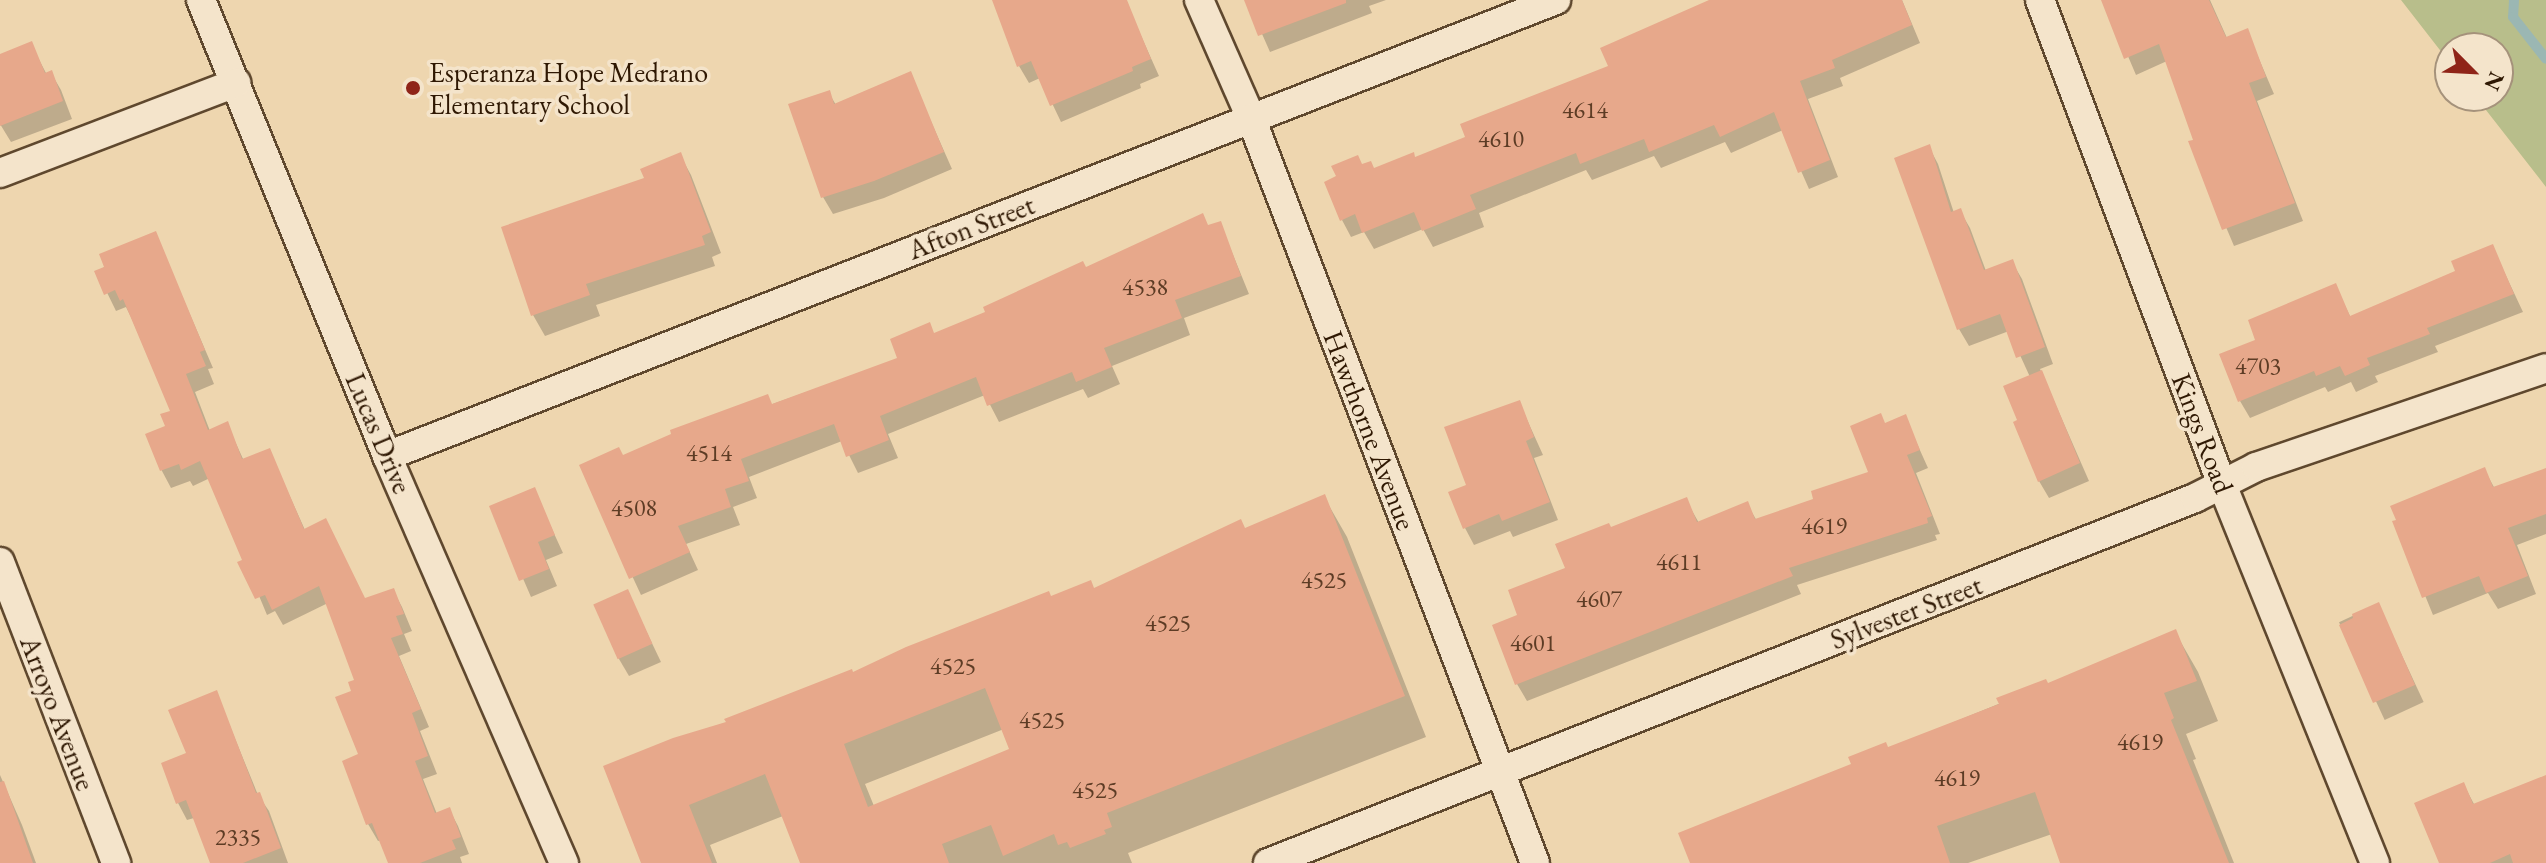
<!DOCTYPE html>
<style>
body{margin:0}
#map{position:relative;width:2546px;height:863px;overflow:hidden;background:#eed6af;font-family:"EB Garamond",serif}
div>[style]{position:absolute}
.green>*{inset:0;background:#b8be8b}
.shadow>*{inset:0;background:#0003;transform-origin:0 0}
.stream>*{height:10px;margin:-5px;padding:0 5px;transform-origin:5px;border-radius:5px;background:#9bb7b3}
.building>*{inset:0;background:#e7a88b;transform-origin:0 0}
.roads{filter:drop-shadow(2px 0 #5f482e) drop-shadow(-2px 0 #5f482e) drop-shadow(0 2px #5f482e) drop-shadow(0 -2px #5f482e)}
.minor>*{height:28px;margin:-14px;padding:0 14px;transform-origin:14px;border-radius:14px;background:#f4e4cb}
.dots>*{width:22px;height:22px;translate:-50% -50%;box-sizing:border-box;border:4px solid #f4e4cb;border-radius:50%}
span{translate:-50% -50%;white-space:nowrap;text-align:center;line-height:1.15;-webkit-text-stroke:7px #f4e4cb;paint-order:stroke}
.number-label{font-size:24px;color:#5d3c25}
.number-label span{-webkit-text-stroke-width:0}
.poi-label{font-size:28px;color:#2f1803}
.left{translate:0 -50%;text-align:left}
.street-label{font-size:28px;color:#2f1803}
.north{position:absolute;left:2434px;top:32px;width:80px;height:80px;box-sizing:border-box;background:#f4e4cb;border:2px solid #a5927b;border-radius:50%;rotate:114deg;font-size:22px;font-weight:700;line-height:32px;text-align:center;color:#2f1803}
.north::after{content:'';display:block;margin:auto;width:28px;height:36px;background:#8f2418;clip-path:polygon(50% 0,100% 100%,50% 72%,0 100%)}
</style>
<div id="map">
<div class="green">
<i style="clip-path:polygon(2401px 0,2546px 0,2546px 187px,2475px 96px,2498px 96px,2498px 48px,2450px 48px,2450px 63px)"></i>
</div>
<div class="shadow">
<i style="clip-path:polygon(994px 0,1125px 0,1159px 76px,1140px 84px,1141px 88px,1061px 122px,1040px 78px,1029px 83px,1019px 66px)"></i>
<i style="clip-path:polygon(1247px 0,1386px 0,1369px 6px,1372px 13px,1270px 52px)"></i>
<i style="clip-path:polygon(1714px 0,1902px 0,1920px 43px,1840px 78px,1843px 86px,1808px 99px,1838px 177px,1809px 189px,1783px 130px,1731px 153px,1725px 142px,1661px 168px,1654px 156px,1592px 180px,1586px 170px,1479px 213px,1484px 227px,1433px 247px,1423px 229px,1374px 249px,1364px 232px,1351px 237px,1342px 220px,1362px 166px,1374px 170px,1415px 159px,1468px 138px,1610px 67px)"></i>
<i style="clip-path:polygon(2104px 0,2210px 0,2227px 38px,2247px 31px,2274px 94px,2257px 101px,2303px 221px,2234px 246px,2190px 142px,2195px 141px,2167px 61px,2136px 75px)"></i>
<i style="clip-path:polygon(31px 44px,47px 75px,51px 73px,61px 90px,72px 119px,11px 142px,0 124px,0 56px)"></i>
<i style="clip-path:polygon(910px 74px,952px 169px,884px 198px,833px 214px,823px 197px,791px 106px,829px 93px,836px 105px)"></i>
<i style="clip-path:polygon(1929px 147px,1938px 164px,1954px 213px,1960px 211px,1970px 228px,1986px 271px,2012px 262px,2022px 279px,2053px 364px,2040px 369px,2089px 481px,2049px 498px,2039px 481px,2019px 421px,2030px 377px,2009px 331px,1969px 346px,1959px 329px,1896px 159px)"></i>
<i style="clip-path:polygon(680px 155px,691px 175px,721px 253px,712px 257px,715px 266px,596px 305px,600px 316px,545px 336px,533px 315px)"></i>
<i style="clip-path:polygon(1220px 223px,1249px 294px,1184px 318px,1190px 335px,1112px 366px,1120px 384px,1088px 398px,1083px 389px,999px 422px,985px 395px,888px 434px,898px 458px,858px 473px,842px 441px,749px 477px,757px 498px,733px 507px,740px 525px,686px 544px,698px 570px,641px 595px,581px 466px,623px 457px,900px 359px,935px 335px,1085px 269px)"></i>
<i style="clip-path:polygon(155px 233px,213px 368px,208px 369px,214px 384px,195px 392px,210px 431px,227px 424px,244px 461px,269px 450px,305px 530px,366px 600px,393px 590px,402px 607px,412px 631px,404px 634px,411px 651px,399px 656px,429px 727px,420px 731px,437px 774px,423px 779px,437px 814px,449px 809px,458px 826px,469px 854px,460px 857px,462px 863px,390px 863px,381px 840px,378px 841px,368px 824px,354px 692px,357px 681px,328px 603px,283px 625px,275px 611px,267px 615px,210px 478px,193px 486px,190px 481px,171px 488px,162px 471px,147px 435px,167px 427px,172px 412px,131px 317px,126px 307px,116px 311px,97px 272px)"></i>
<i style="clip-path:polygon(2492px 246px,2523px 312px,2435px 346px,2438px 352px,2375px 376px,2378px 382px,2356px 392px,2351px 382px,2328px 392px,2325px 387px,2250px 418px,2240px 401px,2258px 341px,2335px 286px,2351px 318px,2458px 272px)"></i>
<i style="clip-path:polygon(1519px 402px,1543px 455px,1534px 458px,1558px 520px,1513px 537px,1510px 531px,1474px 545px,1465px 528px)"></i>
<i style="clip-path:polygon(1905px 417px,1928px 468px,1916px 473px,1940px 534px,1935px 535px,1937px 540px,1797px 585px,1801px 594px,1527px 701px,1517px 684px,1520px 616px,1610px 530px,1686px 500px,1699px 523px,1747px 504px,1757px 521px,1816px 501px,1871px 473px,1885px 425px)"></i>
<i style="clip-path:polygon(2484px 469px,2495px 489px,2546px 470px,2546px 534px,2517px 545px,2536px 594px,2498px 609px,2488px 593px,2433px 615px,2395px 522px)"></i>
<i style="clip-path:polygon(534px 490px,563px 553px,546px 560px,557px 586px,531px 597px,492px 507px)"></i>
<i style="clip-path:polygon(evenodd,1324px 497px,1347px 537px,1426px 737px,1128px 853px,1132px 863px,802px 863px,783px 816px,710px 845px,717px 863px,643px 863px,729px 724px,1051px 598px,1094px 590px,1324px 497px,1004px 729px,1012px 750px,874px 806px,865px 784px,1004px 729px)"></i>
<i style="clip-path:polygon(627px 591px,661px 662px,629px 676px,619px 659px)"></i>
<i style="left:2378px;top:604px;width:108px;height:43px;rotate:65deg"></i>
<i style="clip-path:polygon(2175px 632px,2198px 672px,2218px 721px,2186px 734px,2196px 759px,2193px 760px,2234px 863px,2062px 863px,2052px 834px,1968px 863px,1692px 863px,1888px 749px)"></i>
<i style="clip-path:polygon(216px 692px,258px 795px,269px 811px,288px 863px,211px 863px,194px 818px,187px 820px,178px 803px,188px 755px)"></i>
<i style="clip-path:polygon(0 775px,22px 825px,36px 863px,0 863px)"></i>
<i style="clip-path:polygon(2546px 778px,2546px 863px,2441px 863px,2464px 785px,2475px 806px)"></i>
</div>
<div class="stream">
<i style="left:2514px;top:0;width:17px;rotate:93deg"></i>
<i style="left:2513px;top:17px;width:53px;rotate:51.8deg"></i>
</div>
<div class="building">
<i style="clip-path:polygon(992px 0,1127px 0,1151px 59px,1132px 67px,1133px 71px,1050px 106px,1031px 61px,1017px 67px)"></i>
<i style="clip-path:polygon(1244px 0,1346px 0,1346px 3px,1258px 36px)"></i>
<i style="clip-path:polygon(1709px 0,1902px 0,1912px 25px,1832px 60px,1835px 68px,1800px 81px,1830px 160px,1798px 173px,1774px 112px,1720px 137px,1714px 125px,1649px 152px,1644px 139px,1580px 164px,1576px 153px,1470px 195px,1476px 209px,1422px 231px,1414px 212px,1362px 233px,1355px 214px,1340px 221px,1324px 182px,1336px 176px,1331px 166px,1358px 155px,1362px 164px,1371px 161px,1374px 168px,1414px 152px,1415px 157px,1465px 137px,1460px 124px,1608px 66px,1600px 48px)"></i>
<i style="clip-path:polygon(2101px 0,2209px 0,2226px 37px,2248px 28px,2266px 77px,2249px 83px,2295px 203px,2222px 230px,2188px 141px,2193px 140px,2159px 44px,2124px 59px)"></i>
<i style="clip-path:polygon(32px 41px,45px 73px,52px 70px,63px 101px,0 126px,0 54px)"></i>
<i style="clip-path:polygon(911px 71px,944px 152px,874px 181px,821px 198px,788px 104px,830px 90px,834px 104px)"></i>
<i style="clip-path:polygon(1930px 144px,1951px 212px,1961px 208px,1984px 270px,2013px 259px,2045px 347px,2016px 358px,2000px 314px,1957px 330px,1894px 158px)"></i>
<i style="clip-path:polygon(681px 152px,711px 232px,702px 236px,705px 245px,586px 284px,590px 295px,531px 316px,501px 227px,644px 178px,640px 169px)"></i>
<i style="clip-path:polygon(1203px 213px,1208px 225px,1221px 221px,1241px 276px,1175px 300px,1182px 318px,1104px 348px,1112px 367px,1076px 382px,1072px 372px,987px 406px,976px 377px,880px 416px,889px 440px,846px 457px,834px 424px,741px 459px,749px 481px,725px 489px,731px 507px,678px 526px,690px 552px,629px 579px,579px 465px,619px 447px,623px 455px,671px 434px,670px 430px,768px 394px,772px 404px,897px 358px,890px 339px,930px 322px,934px 333px,985px 312px,983px 307px,1083px 261px,1086px 267px)"></i>
<i style="clip-path:polygon(156px 231px,205px 350px,200px 352px,206px 366px,186px 374px,208px 430px,228px 421px,242px 459px,270px 448px,304px 529px,326px 518px,365px 598px,394px 588px,404px 614px,396px 616px,403px 634px,391px 638px,421px 709px,412px 713px,428px 756px,415px 761px,435px 813px,450px 807px,461px 837px,452px 840px,456px 849px,420px 863px,388px 863px,372px 823px,366px 825px,342px 761px,358px 754px,335px 697px,351px 691px,348px 682px,354px 680px,319px 586px,272px 610px,265px 595px,255px 599px,237px 562px,242px 560px,200px 461px,181px 470px,179px 464px,160px 471px,145px 434px,165px 426px,160px 414px,170px 411px,123px 299px,120px 301px,115px 290px,104px 295px,94px 271px,104px 267px,99px 254px)"></i>
<i style="clip-path:polygon(2493px 244px,2514px 294px,2427px 328px,2430px 334px,2367px 358px,2370px 365px,2345px 376px,2340px 366px,2316px 376px,2314px 371px,2238px 402px,2219px 354px,2255px 340px,2248px 320px,2336px 283px,2350px 316px,2455px 271px,2451px 261px)"></i>
<i style="clip-path:polygon(2042px 370px,2080px 463px,2038px 482px,2013px 422px,2017px 420px,2003px 386px)"></i>
<i style="clip-path:polygon(1520px 400px,1534px 437px,1526px 441px,1550px 502px,1502px 521px,1499px 514px,1463px 529px,1448px 492px,1466px 485px,1444px 427px)"></i>
<i style="clip-path:polygon(1881px 413px,1885px 423px,1906px 414px,1920px 450px,1907px 455px,1932px 516px,1927px 518px,1928px 523px,1789px 568px,1793px 576px,1515px 685px,1492px 625px,1517px 615px,1508px 590px,1565px 568px,1555px 544px,1609px 523px,1611px 527px,1687px 497px,1697px 522px,1748px 501px,1755px 519px,1813px 499px,1811px 491px,1868px 472px,1850px 426px)"></i>
<i style="clip-path:polygon(2485px 467px,2493px 487px,2546px 468px,2546px 514px,2508px 528px,2528px 576px,2486px 593px,2479px 576px,2422px 598px,2392px 521px,2396px 520px,2390px 506px)"></i>
<i style="clip-path:polygon(535px 487px,555px 535px,538px 542px,549px 569px,519px 581px,489px 506px)"></i>
<i style="clip-path:polygon(evenodd,1325px 494px,1405px 696px,1107px 813px,1112px 827px,1104px 830px,1106px 834px,1070px 848px,1067px 842px,1058px 845px,1054px 834px,1003px 856px,991px 825px,942px 844px,949px 863px,800px 863px,765px 774px,689px 805px,712px 863px,641px 863px,603px 766px,673px 738px,726px 722px,724px 719px,852px 669px,853px 672px,906px 647px,1049px 591px,1051px 596px,1091px 580px,1094px 588px,1241px 519px,1245px 528px,1325px 494px,985px 688px,1009px 749px,868px 807px,844px 744px,985px 688px)"></i>
<i style="left:628px;top:589px;width:60px;height:38px;rotate:66deg"></i>
<i style="clip-path:polygon(2379px 602px,2415px 685px,2373px 703px,2339px 625px,2353px 618px,2352px 614px)"></i>
<i style="clip-path:polygon(2176px 629px,2197px 681px,2164px 693px,2174px 718px,2171px 720px,2229px 863px,2060px 863px,2035px 792px,1937px 826px,1950px 863px,1690px 863px,1678px 833px,1851px 764px,1848px 757px,1886px 742px,1888px 747px,1999px 704px,1996px 698px,2046px 679px,2048px 683px)"></i>
<i style="clip-path:polygon(217px 690px,256px 793px,260px 792px,281px 848px,243px 863px,210px 863px,186px 800px,176px 804px,161px 763px,186px 753px,168px 710px)"></i>
<i style="clip-path:polygon(2546px 775px,2546px 863px,2513px 863px,2510px 854px,2490px 863px,2439px 863px,2414px 803px,2464px 782px,2473px 804px)"></i>
<i style="clip-path:polygon(4px 781px,33px 863px,0 863px,0 782px)"></i>
</div>
<div class="roads">
<div class="minor">
<i style="left:201px;top:0;width:492px;rotate:67.8deg"></i>
<i style="left:387px;top:456px;width:444px;rotate:66.5deg"></i>
<i style="left:1199px;top:0;width:129px;rotate:66.2deg"></i>
<i style="left:1251px;top:118px;width:797px;rotate:69.13deg"></i>
<i style="left:2040px;top:0;width:515px;rotate:69.42deg"></i>
<i style="left:2221px;top:482px;width:411px;rotate:68deg"></i>
<i style="left:0;top:173px;width:253px;rotate:-20.9deg"></i>
<i style="left:387px;top:456px;width:1255px;rotate:-21.31deg"></i>
<i style="left:0;top:562px;width:323px;rotate:68.9deg"></i>
<i style="left:1268px;top:863px;width:996px;rotate:-21.49deg"></i>
<i style="left:2195px;top:498px;width:68px;rotate:-26.9deg"></i>
<i style="left:2256px;top:467px;width:306px;rotate:-18.8deg"></i>
</div>
</div>
<div class="dots">
<i style="left:413px;top:88px;background:#8f2418"></i>
</div>
<div class="number-label">
<span style="left:1585px;top:110px">4614</span>
<span style="left:1501px;top:139px">4610</span>
<span style="left:1145px;top:287px">4538</span>
<span style="left:2258px;top:366px">4703</span>
<span style="left:709px;top:453px">4514</span>
<span style="left:634px;top:508px">4508</span>
<span style="left:1824px;top:526px">4619</span>
<span style="left:1679px;top:562px">4611</span>
<span style="left:1324px;top:580px">4525</span>
<span style="left:1599px;top:599px">4607</span>
<span style="left:1168px;top:623px">4525</span>
<span style="left:1533px;top:643px">4601</span>
<span style="left:953px;top:666px">4525</span>
<span style="left:1042px;top:720px">4525</span>
<span style="left:2140px;top:742px">4619</span>
<span style="left:1957px;top:778px">4619</span>
<span style="left:1095px;top:790px">4525</span>
<span style="left:238px;top:837px">2335</span>
</div>
<div class="poi-label">
<span class="left" style="left:429px;top:88px">Esperanza Hope Medrano<br>Elementary School</span>
</div>
<div class="street-label">
<span style="left:971px;top:227px;rotate:-21deg">Afton Street</span>
<span style="left:1370px;top:430px;rotate:69deg">Hawthorne Avenue</span>
<span style="left:379px;top:433px;rotate:67deg">Lucas Drive</span>
<span style="left:2203px;top:433px;rotate:69deg">Kings Road</span>
<span style="left:1906px;top:612px;rotate:-21deg">Sylvester Street</span>
<span style="left:58px;top:713px;rotate:69deg">Arroyo Avenue</span>
</div>
<div class="north">N</div>
</div>
